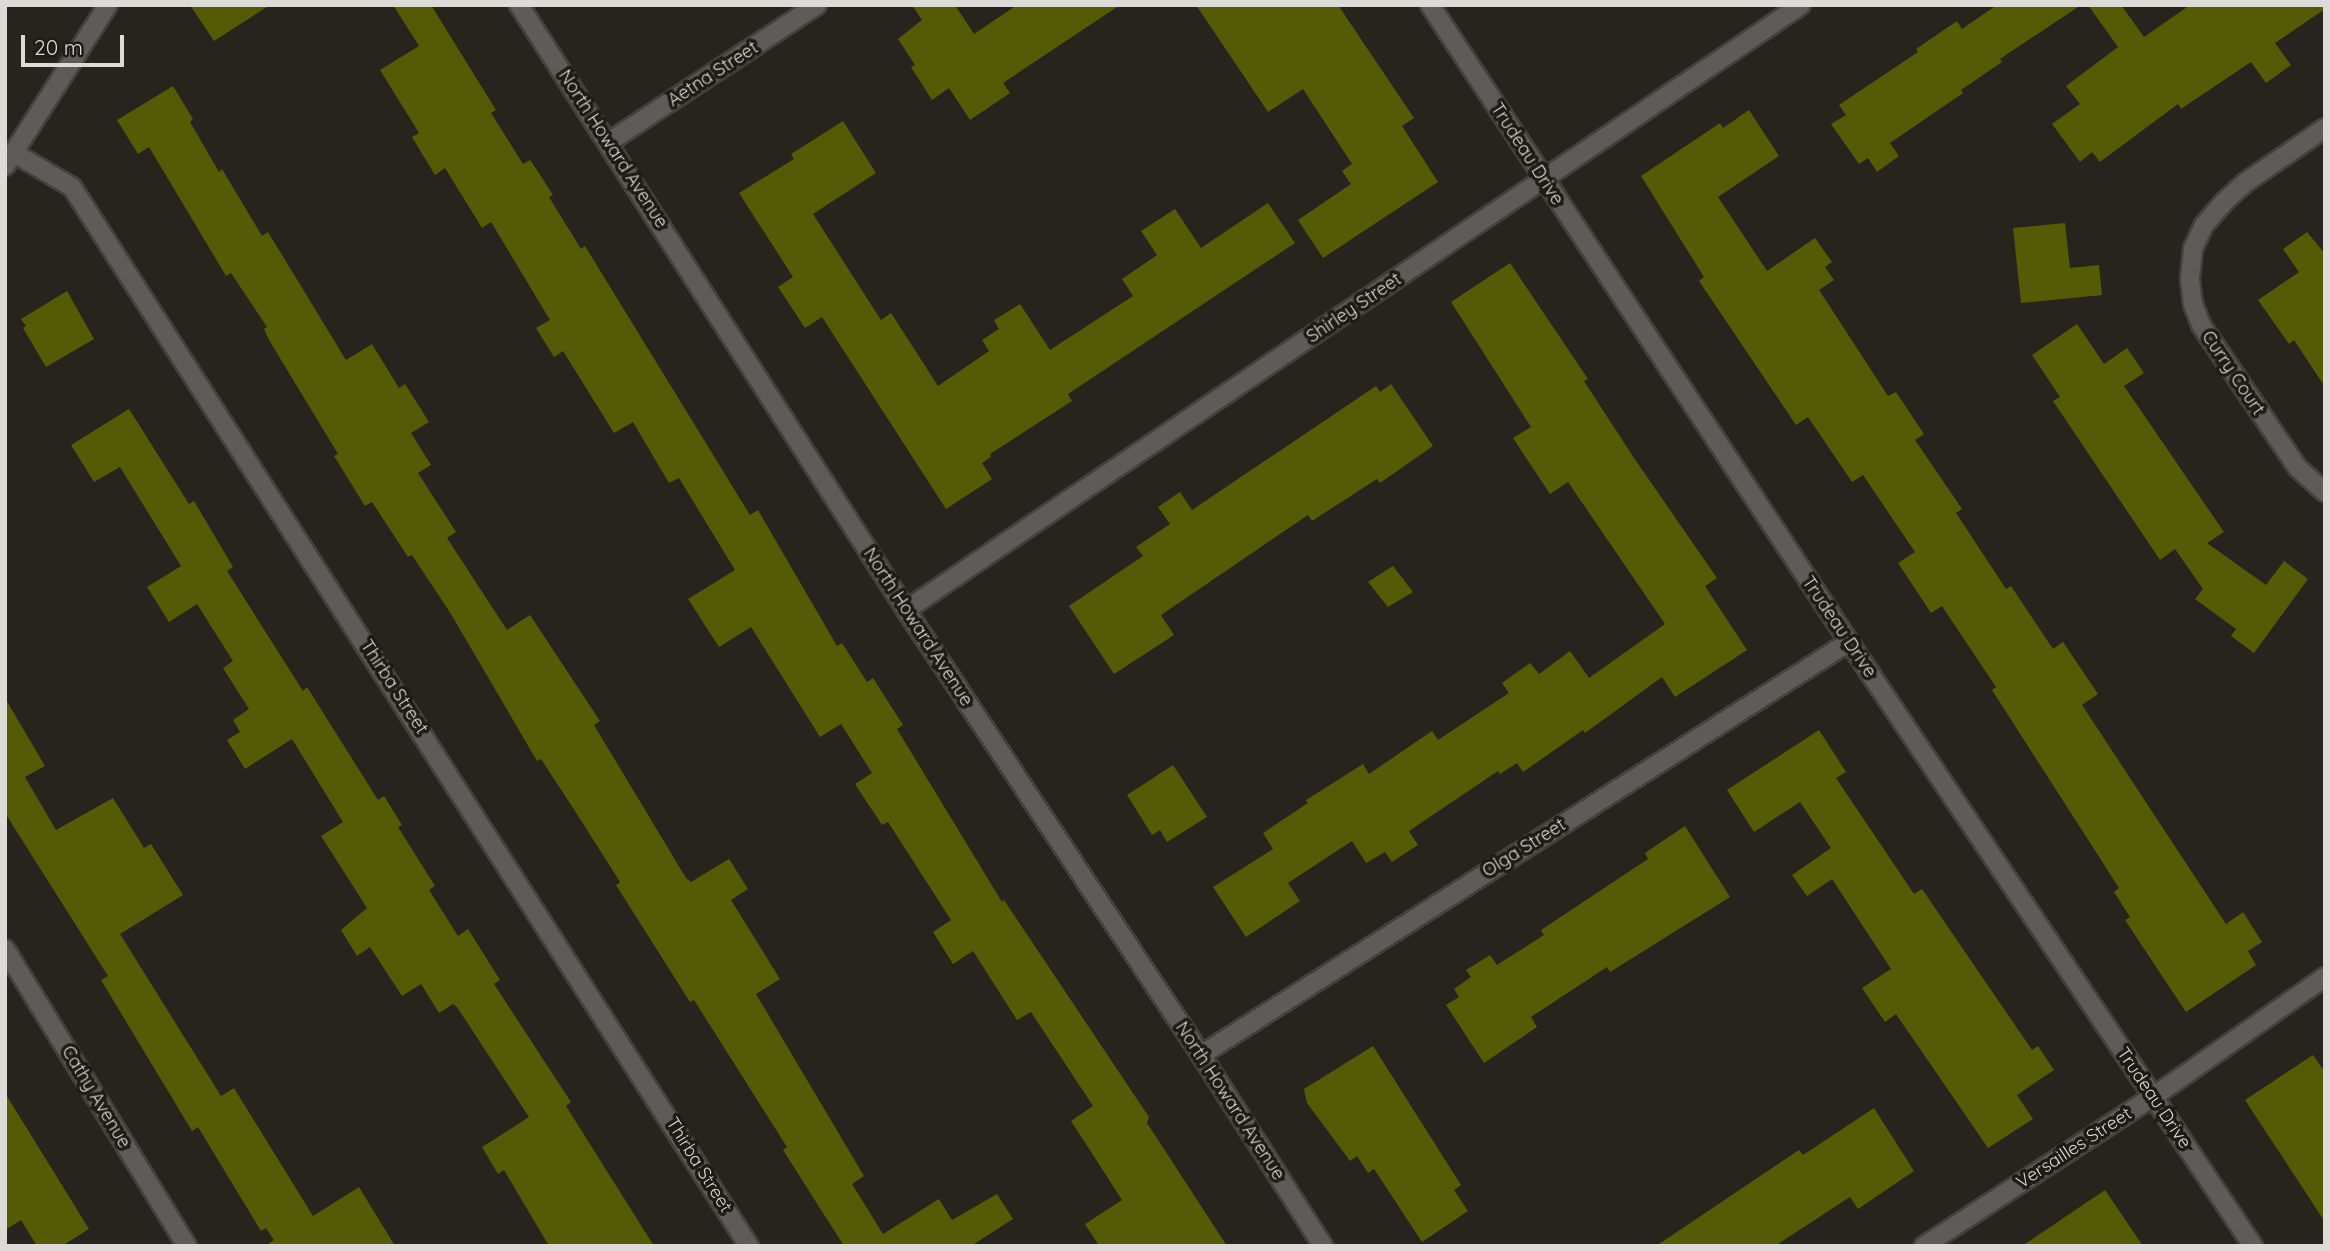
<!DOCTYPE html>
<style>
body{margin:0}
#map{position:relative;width:2330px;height:1251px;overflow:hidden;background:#27241e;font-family:Quicksand,sans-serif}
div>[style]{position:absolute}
.building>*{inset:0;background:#555a07}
.roads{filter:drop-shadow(2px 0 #44413c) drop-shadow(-2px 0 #44413c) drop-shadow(0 2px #44413c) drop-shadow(0 -2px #44413c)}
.minor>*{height:18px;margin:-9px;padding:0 9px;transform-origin:9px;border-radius:9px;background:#5e5b59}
span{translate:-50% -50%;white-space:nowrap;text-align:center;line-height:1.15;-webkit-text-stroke:7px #1d1b14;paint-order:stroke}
.street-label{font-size:18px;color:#dddbd7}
.frame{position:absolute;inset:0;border:7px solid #dddbd7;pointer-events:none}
.scale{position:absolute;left:21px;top:35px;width:103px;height:32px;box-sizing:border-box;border:4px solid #dddbd7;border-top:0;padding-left:9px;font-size:21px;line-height:24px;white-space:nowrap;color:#dddbd7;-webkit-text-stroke:5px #1d1b14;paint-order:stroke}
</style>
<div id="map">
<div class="building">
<i style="clip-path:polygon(190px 5px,270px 5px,214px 41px)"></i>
<i style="clip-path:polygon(393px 5px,431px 5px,496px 110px,491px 113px,523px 164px,530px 160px,537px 170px,553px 195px,549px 197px,581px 249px,585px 246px,750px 515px,758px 510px,837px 646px,842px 643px,867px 682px,873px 678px,903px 725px,897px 729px,1002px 902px,1004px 900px,1149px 1117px,1147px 1123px,1227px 1246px,1099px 1246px,1085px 1224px,1122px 1200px,1071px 1121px,1093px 1106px,1031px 1012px,1017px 1020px,973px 951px,953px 964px,933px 932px,951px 920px,888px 822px,882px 825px,855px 784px,872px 773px,841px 724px,820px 737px,751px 627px,719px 647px,688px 599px,735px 570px,679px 478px,669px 483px,633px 422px,614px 433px,563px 351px,554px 357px,536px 328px,550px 320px,491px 222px,482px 228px,445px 168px,435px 175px,412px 137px,419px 133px,380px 70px,419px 46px)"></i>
<i style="clip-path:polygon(912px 5px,955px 5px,974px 34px,1017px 5px,1120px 5px,1003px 83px,1010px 93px,970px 120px,949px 88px,932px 100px,911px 67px,915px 65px,898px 39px,922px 20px)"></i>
<i style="clip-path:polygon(1196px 5px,1338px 5px,1414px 118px,1402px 126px,1438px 182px,1323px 258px,1298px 220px,1351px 184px,1342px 171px,1352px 164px,1303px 89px,1268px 112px)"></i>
<i style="clip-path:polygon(1997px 5px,2081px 5px,2000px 59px,2002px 62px,1961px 90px,1963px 93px,1890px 143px,1899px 156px,1877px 172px,1868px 158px,1859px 164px,1831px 124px,1846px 115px,1839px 105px,1918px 52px,1916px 49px,1957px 21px,1962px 29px)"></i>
<i style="clip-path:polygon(2088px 5px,2121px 5px,2144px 37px,2190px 5px,2325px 5px,2325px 9px,2275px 43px,2291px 65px,2266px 83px,2251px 62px,2181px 109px,2178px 104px,2100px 162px,2092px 152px,2080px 162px,2052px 124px,2080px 104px,2066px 86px,2118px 47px)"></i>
<i style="clip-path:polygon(173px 86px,193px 119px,190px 122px,219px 172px,222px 169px,262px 236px,268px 232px,346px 360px,372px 344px,399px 388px,405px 384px,429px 422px,411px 433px,431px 465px,418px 473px,456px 532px,447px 538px,507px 630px,530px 615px,600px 721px,594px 725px,686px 878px,691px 882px,729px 859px,748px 889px,731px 900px,780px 979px,756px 994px,864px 1176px,852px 1184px,883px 1234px,939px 1199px,952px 1220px,997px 1194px,1013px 1219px,971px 1246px,844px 1246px,783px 1150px,787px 1147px,694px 1000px,690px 1002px,616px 885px,620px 882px,575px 811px,541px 759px,537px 761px,451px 614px,412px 555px,408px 557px,372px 502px,365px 506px,334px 456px,338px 454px,269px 340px,264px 329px,267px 327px,231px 273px,226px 276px,149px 147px,138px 154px,117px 120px)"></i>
<i style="clip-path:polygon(1749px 110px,1779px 156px,1718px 197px,1767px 271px,1815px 238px,1832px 262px,1825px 267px,1834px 280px,1819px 290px,1888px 396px,1896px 392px,1924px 434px,1915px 440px,1962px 509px,1956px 513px,2006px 589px,2011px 586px,2053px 649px,2063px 642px,2098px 694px,2082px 705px,2226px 924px,2243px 912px,2262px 942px,2248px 951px,2256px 965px,2186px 1012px,2125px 920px,2130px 917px,2114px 892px,2119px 888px,1992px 690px,1996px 687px,1942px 606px,1931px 613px,1898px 563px,1915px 552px,1863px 475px,1852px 482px,1808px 417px,1796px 425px,1699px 281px,1704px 277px,1641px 176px,1720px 123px,1723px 128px)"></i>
<i style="clip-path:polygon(843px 121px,876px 173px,813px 214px,881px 320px,891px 313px,938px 386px,989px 351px,982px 340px,999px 329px,994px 320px,1020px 304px,1050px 350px,1133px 296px,1122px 279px,1157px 255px,1141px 231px,1175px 209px,1201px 248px,1268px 203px,1295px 243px,1068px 394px,1072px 401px,990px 454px,991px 457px,982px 463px,992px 479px,946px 509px,822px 317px,805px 328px,778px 287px,793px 277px,739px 193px,794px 159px,791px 154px)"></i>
<i style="clip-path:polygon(2065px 223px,2070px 268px,2099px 265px,2102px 295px,2021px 303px,2013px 228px)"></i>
<i style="clip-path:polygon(2307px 232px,2325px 254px,2325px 387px,2294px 340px,2289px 344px,2258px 300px,2299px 272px,2283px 249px)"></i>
<i style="clip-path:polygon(1510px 263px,1588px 379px,1584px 381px,1634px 458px,1717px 578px,1705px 586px,1747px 650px,1675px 697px,1662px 677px,1585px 733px,1583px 730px,1523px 772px,1517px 763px,1500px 774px,1498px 771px,1409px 831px,1418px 845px,1392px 862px,1385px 852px,1366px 863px,1352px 841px,1288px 883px,1300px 901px,1246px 937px,1213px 887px,1273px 849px,1263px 833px,1308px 803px,1306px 800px,1363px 764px,1369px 774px,1432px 731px,1438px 740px,1509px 693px,1502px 683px,1530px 663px,1539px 674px,1570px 651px,1589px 678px,1665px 624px,1568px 482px,1550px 494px,1513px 438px,1531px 427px,1451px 302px)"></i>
<i style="clip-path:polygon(67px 291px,94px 339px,46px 367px,23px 328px,26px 326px,21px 319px)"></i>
<i style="clip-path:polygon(2077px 324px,2104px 364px,2127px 348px,2144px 373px,2124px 386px,2224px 532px,2207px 543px,2266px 585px,2284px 561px,2308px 579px,2254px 653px,2231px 636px,2236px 629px,2195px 599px,2203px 589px,2175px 549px,2160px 560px,2053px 401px,2060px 397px,2032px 355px)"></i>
<i style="clip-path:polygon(1391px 384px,1433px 446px,1380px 483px,1377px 479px,1312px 521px,1308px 515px,1161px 615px,1174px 635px,1114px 674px,1069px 606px,1143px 556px,1136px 547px,1170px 524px,1158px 507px,1180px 492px,1192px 510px,1376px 386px,1380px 392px)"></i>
<i style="clip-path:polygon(129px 409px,189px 504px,194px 501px,233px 567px,227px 571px,303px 691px,307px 687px,378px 800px,384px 796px,402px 825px,398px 827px,435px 886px,429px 890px,458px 936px,468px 929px,500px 980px,494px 984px,571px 1102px,566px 1106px,654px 1246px,549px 1246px,504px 1170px,498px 1174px,482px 1147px,529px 1117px,457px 1007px,453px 1004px,439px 1013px,421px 984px,402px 996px,370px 947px,357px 956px,341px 930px,367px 908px,321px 836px,343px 822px,292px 739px,245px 769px,227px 740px,240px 732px,233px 720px,249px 709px,223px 668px,233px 661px,197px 604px,169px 622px,147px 587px,181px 566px,120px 467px,94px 482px,71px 445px)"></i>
<i style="clip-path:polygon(1393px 566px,1413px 592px,1388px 607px,1368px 582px)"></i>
<i style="clip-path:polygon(5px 698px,45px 766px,25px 777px,56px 830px,113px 798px,144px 848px,151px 844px,183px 895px,120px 934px,221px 1096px,234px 1088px,313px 1216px,359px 1187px,395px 1246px,265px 1246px,274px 1240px,266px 1228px,261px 1231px,198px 1127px,192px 1131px,101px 980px,108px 976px,5px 813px)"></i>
<i style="clip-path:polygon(1819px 730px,1846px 772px,1836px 778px,1914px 894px,1922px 889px,2032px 1050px,2038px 1046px,2054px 1070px,2017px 1095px,2033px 1119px,1988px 1148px,1896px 1014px,1885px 1022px,1862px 988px,1891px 969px,1832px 879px,1807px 896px,1792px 875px,1831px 848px,1800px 802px,1754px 832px,1727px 790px)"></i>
<i style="clip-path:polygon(1173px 765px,1207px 817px,1167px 842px,1160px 830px,1152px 835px,1127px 795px)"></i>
<i style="clip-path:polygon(1685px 826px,1730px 897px,1610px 972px,1607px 967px,1531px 1017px,1537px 1027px,1484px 1063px,1446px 1005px,1459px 997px,1454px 989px,1471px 977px,1466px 970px,1490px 955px,1497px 965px,1544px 935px,1541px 930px,1648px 859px,1645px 853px)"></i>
<i style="clip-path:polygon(1373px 1046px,1461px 1185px,1454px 1190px,1468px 1211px,1422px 1242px,1374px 1169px,1368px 1173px,1357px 1156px,1350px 1161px,1307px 1103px,1304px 1089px)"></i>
<i style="clip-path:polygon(2313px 1055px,2325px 1072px,2325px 1222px,2245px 1100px)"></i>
<i style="clip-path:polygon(5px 1093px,89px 1229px,62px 1246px,37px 1246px,21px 1220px,5px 1230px)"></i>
<i style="clip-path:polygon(1874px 1108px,1914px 1171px,1858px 1209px,1850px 1197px,1775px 1246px,1656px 1246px,1799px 1150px,1803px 1155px)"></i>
<i style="clip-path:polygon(2105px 1190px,2143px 1246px,2022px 1246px)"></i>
</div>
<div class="roads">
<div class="minor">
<i style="left:519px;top:5px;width:718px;rotate:57.39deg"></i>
<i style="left:906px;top:610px;width:534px;rotate:56.46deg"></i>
<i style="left:1201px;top:1055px;width:227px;rotate:57.4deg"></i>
<i style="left:1430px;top:5px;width:762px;rotate:56.66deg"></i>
<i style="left:1849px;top:642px;width:727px;rotate:56.22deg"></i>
<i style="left:2325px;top:128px;width:96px;rotate:145.6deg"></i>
<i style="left:2246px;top:182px;width:30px;rotate:138deg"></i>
<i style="left:2224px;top:202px;width:30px;rotate:131deg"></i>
<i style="left:2204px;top:225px;width:26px;rotate:115deg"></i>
<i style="left:2193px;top:249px;width:31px;rotate:96deg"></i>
<i style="left:2190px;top:280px;width:24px;rotate:83deg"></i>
<i style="left:2193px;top:304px;width:22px;rotate:69deg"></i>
<i style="left:2201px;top:325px;width:173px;rotate:55.9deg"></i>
<i style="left:2298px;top:468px;width:36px;rotate:42deg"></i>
<i style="left:609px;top:142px;width:249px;rotate:-33.4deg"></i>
<i style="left:14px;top:153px;width:67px;rotate:30.4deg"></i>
<i style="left:72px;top:187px;width:1257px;rotate:57.41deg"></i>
<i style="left:5px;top:166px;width:191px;rotate:-57.4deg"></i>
<i style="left:906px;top:610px;width:1080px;rotate:-34.06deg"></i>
<i style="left:5px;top:949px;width:348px;rotate:58.5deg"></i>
<i style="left:1201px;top:1055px;width:768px;rotate:-32.51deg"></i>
<i style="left:1924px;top:1246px;width:273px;rotate:-33.1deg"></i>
<i style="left:2153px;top:1097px;width:210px;rotate:-34.9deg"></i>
</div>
</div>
<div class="street-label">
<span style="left:713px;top:74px;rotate:-33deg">Aetna Street</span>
<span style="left:613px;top:149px;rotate:57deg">North Howard Avenue</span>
<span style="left:1527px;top:154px;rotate:57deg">Trudeau Drive</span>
<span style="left:1354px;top:308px;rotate:-34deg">Shirley Street</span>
<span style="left:2233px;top:373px;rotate:56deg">Curry Court</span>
<span style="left:918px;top:627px;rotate:57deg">North Howard Avenue</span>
<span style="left:1839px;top:627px;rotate:56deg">Trudeau Drive</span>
<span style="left:394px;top:687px;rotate:57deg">Thirba Street</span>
<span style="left:1524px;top:848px;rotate:-32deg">Olga Street</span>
<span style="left:96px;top:1097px;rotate:59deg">Cathy Avenue</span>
<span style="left:2154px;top:1098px;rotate:56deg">Trudeau Drive</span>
<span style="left:1230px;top:1101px;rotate:57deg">North Howard Avenue</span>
<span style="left:2074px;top:1148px;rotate:-33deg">Versailles Street</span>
<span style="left:699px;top:1165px;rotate:58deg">Thirba Street</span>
</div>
<div class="frame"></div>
<div class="scale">20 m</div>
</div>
